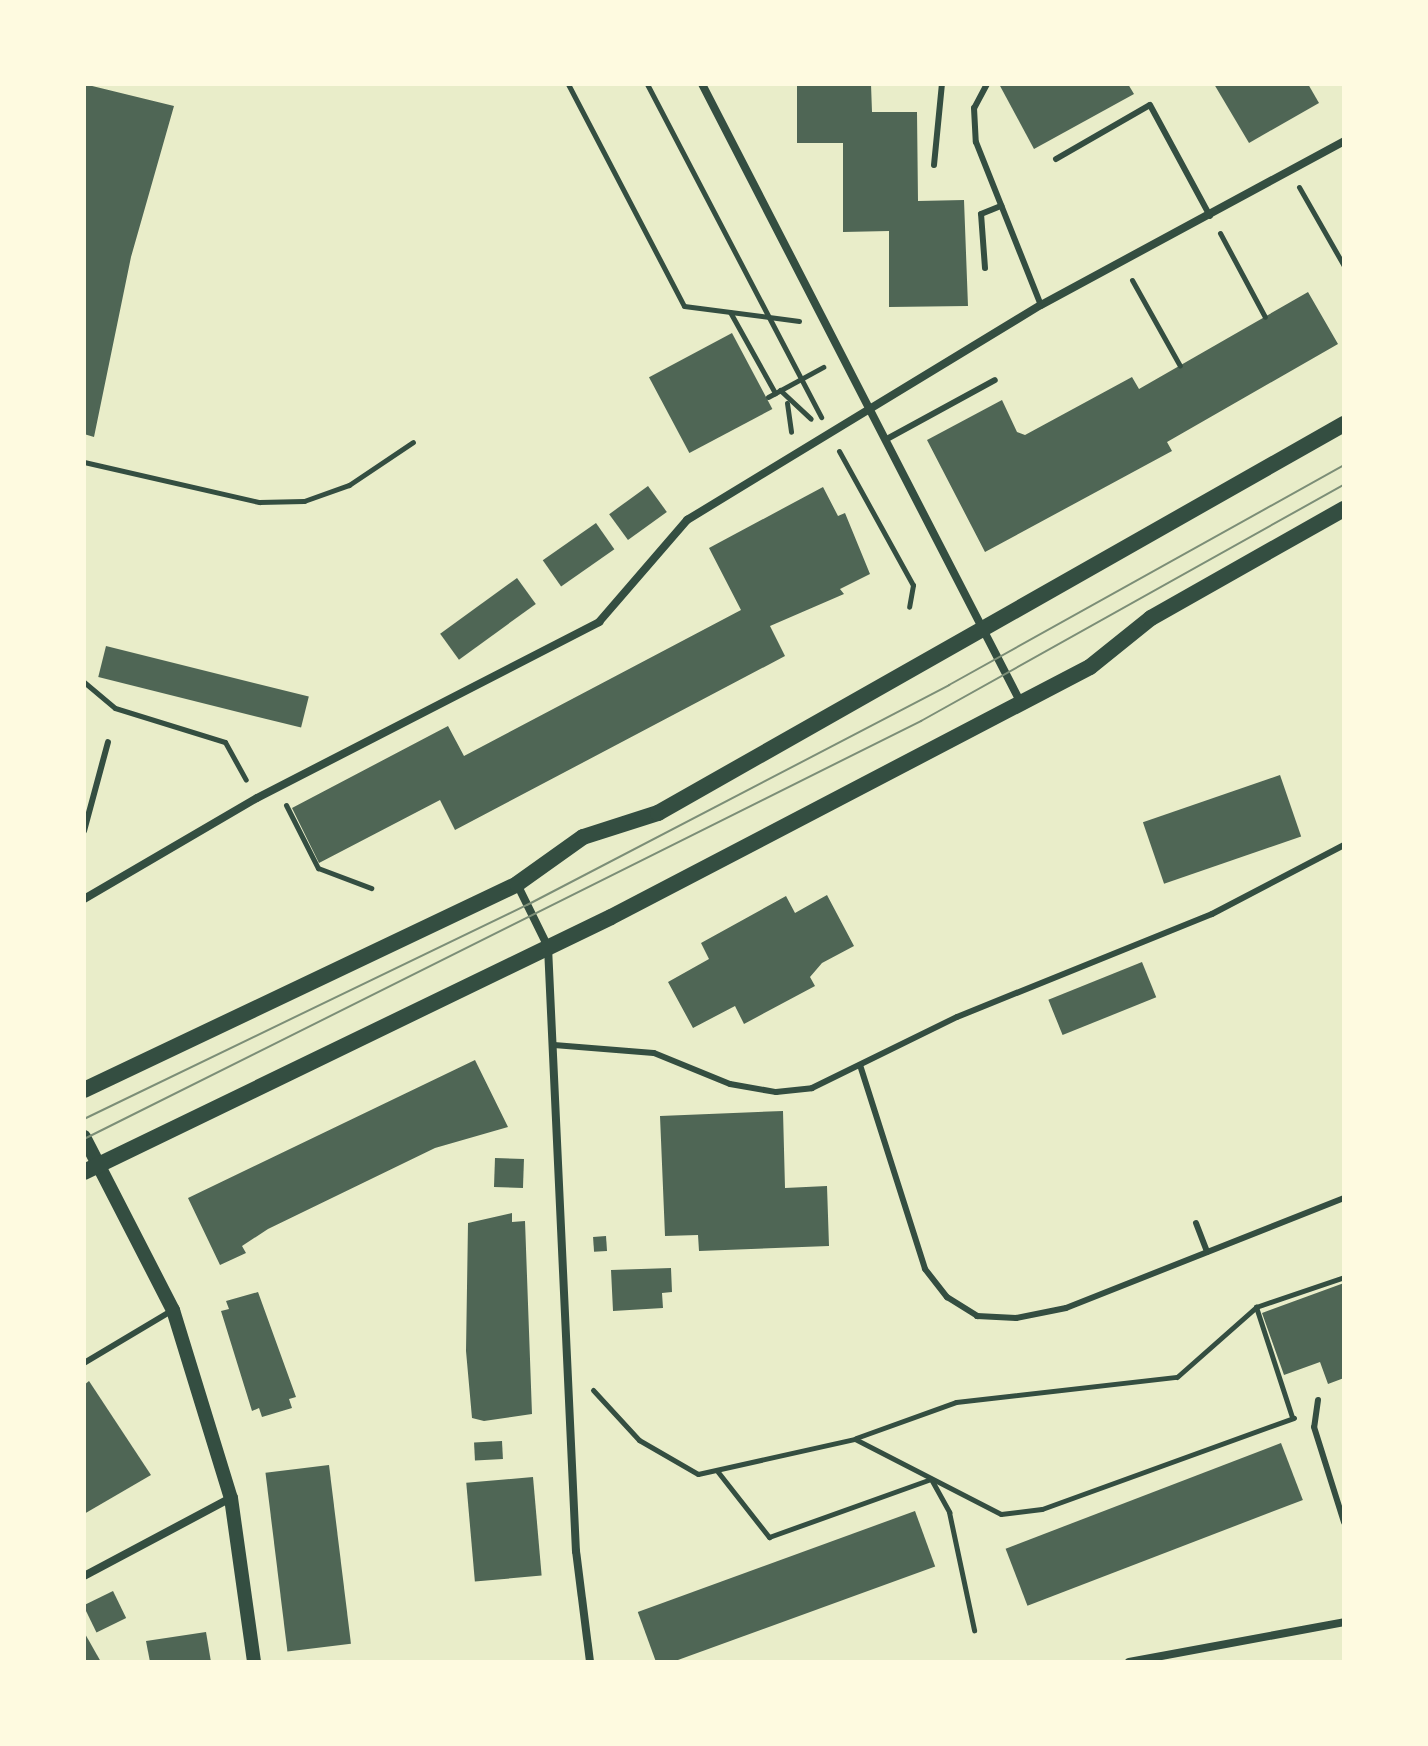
<!DOCTYPE html>
<style>
body{margin:0}
#map{position:relative;width:1428px;height:1746px;overflow:hidden;background:#e9edc9;font-family:"Noto Serif",serif}
div>[style]{position:absolute}
.building>*{inset:0;background:#4f6655;transform-origin:0 0}
.path>*{height:5px;margin:-2.5px;padding:0 2.5px;transform-origin:2.5px;border-radius:2.5px;background:#344e41}
.service>*{height:6px;margin:-3px;padding:0 3px;transform-origin:3px;border-radius:3px;background:#344e41}
.minor>*{height:8px;margin:-4px;padding:0 4px;transform-origin:4px;border-radius:4px;background:#344e41}
.tertiary>*{height:14px;margin:-7px;padding:0 7px;transform-origin:7px;border-radius:7px;background:#344e41}
.secondary>*{height:16px;margin:-8px;padding:0 8px;transform-origin:8px;border-radius:8px;background:#344e41}
.tram>*{height:2px;margin:-1px;padding:0 1px;transform-origin:1px;border-radius:1px;background:#7c8e77}
span{translate:-50% -50%;white-space:nowrap;text-align:center;line-height:1.15;-webkit-text-stroke:8px #fefae0;paint-order:stroke}
.frame{position:absolute;inset:0;border:86px solid #fefae0;pointer-events:none}
</style>
<div id="map">
<div class="building">
<i style="clip-path:polygon(84px 84px,174px 106px,131px 257px,94px 437px,84px 434px)"></i>
<i style="clip-path:polygon(797px 84px,871px 84px,872px 112px,917px 112px,918px 201px,964px 200px,968px 306px,889px 307px,889px 231px,843px 232px,843px 143px,797px 143px)"></i>
<i style="clip-path:polygon(999px 84px,1128px 84px,1134px 94px,1034px 149px)"></i>
<i style="clip-path:polygon(1214px 84px,1308px 84px,1319px 103px,1249px 143px)"></i>
<i style="clip-path:polygon(1308px 292px,1338px 344px,1167px 442px,1172px 451px,985px 552px,927px 440px,1002px 400px,1017px 432px,1025px 435px,1132px 377px,1139px 389px)"></i>
<i style="left:732px;top:333px;width:86px;height:94px;rotate:62deg"></i>
<i style="left:648px;top:486px;width:32px;height:48px;rotate:54deg"></i>
<i style="clip-path:polygon(823px 487px,838px 516px,845px 513px,870px 574px,840px 589px,844px 594px,770px 626px,785px 656px,455px 830px,440px 800px,319px 863px,292px 808px,448px 726px,464px 756px,741px 610px,709px 548px)"></i>
<i style="left:596px;top:523px;width:32px;height:65px;rotate:55deg"></i>
<i style="left:517px;top:578px;width:32px;height:95px;rotate:54deg"></i>
<i style="left:106px;top:646px;width:209px;height:32px;rotate:14deg"></i>
<i style="left:1280px;top:775px;width:65px;height:145px;rotate:71deg"></i>
<i style="clip-path:polygon(827px 895px,854px 946px,822px 963px,810px 977px,815px 986px,744px 1024px,735px 1006px,693px 1028px,668px 982px,709px 959px,701px 943px,786px 896px,795px 913px)"></i>
<i style="left:1142px;top:962px;width:38px;height:101px;rotate:68deg"></i>
<i style="clip-path:polygon(475px 1060px,508px 1127px,435px 1148px,268px 1229px,242px 1246px,246px 1253px,220px 1265px,188px 1198px)"></i>
<i style="clip-path:polygon(783px 1111px,785px 1188px,827px 1186px,829px 1246px,699px 1251px,698px 1235px,665px 1236px,660px 1116px)"></i>
<i style="left:495px;top:1158px;width:29px;height:29px;rotate:2deg"></i>
<i style="clip-path:polygon(512px 1213px,512px 1222px,525px 1221px,532px 1414px,484px 1421px,472px 1418px,466px 1351px,468px 1223px)"></i>
<i style="left:606px;top:1236px;width:15px;height:13px;rotate:86deg"></i>
<i style="clip-path:polygon(671px 1268px,672px 1292px,662px 1293px,663px 1308px,613px 1311px,611px 1270px)"></i>
<i style="clip-path:polygon(1344px 1283px,1344px 1378px,1328px 1384px,1320px 1362px,1284px 1375px,1262px 1313px)"></i>
<i style="clip-path:polygon(258px 1292px,296px 1397px,289px 1399px,292px 1408px,262px 1417px,259px 1408px,252px 1411px,221px 1311px,229px 1309px,226px 1301px)"></i>
<i style="clip-path:polygon(89px 1381px,151px 1475px,84px 1514px,84px 1385px)"></i>
<i style="left:502px;top:1441px;width:18px;height:28px;rotate:87deg"></i>
<i style="left:1281px;top:1443px;width:61px;height:295px;rotate:69deg"></i>
<i style="left:329px;top:1465px;width:180px;height:64px;rotate:83deg"></i>
<i style="left:533px;top:1477px;width:99px;height:67px;rotate:85deg"></i>
<i style="left:915px;top:1511px;width:59px;height:295px;rotate:70deg"></i>
<i style="left:113px;top:1591px;width:30px;height:33px;rotate:64deg"></i>
<i style="clip-path:polygon(84px 1632px,101px 1662px,84px 1662px)"></i>
<i style="clip-path:polygon(206px 1632px,211px 1662px,150px 1662px,146px 1641px)"></i>
</div>
<div class="path">
<i style="left:568px;top:84px;width:250px;rotate:62.4deg"></i>
<i style="left:684px;top:306px;width:116px;rotate:7.4deg"></i>
<i style="left:647px;top:84px;width:376px;rotate:62.4deg"></i>
<i style="left:1299px;top:187px;width:91px;rotate:60.3deg"></i>
<i style="left:1220px;top:233px;width:95px;rotate:61.8deg"></i>
<i style="left:1132px;top:280px;width:98px;rotate:60.8deg"></i>
<i style="left:730px;top:312px;width:93px;rotate:60.9deg"></i>
<i style="left:780px;top:390px;width:42px;rotate:43.1deg"></i>
<i style="left:768px;top:397px;width:63px;rotate:-28.6deg"></i>
<i style="left:787px;top:403px;width:29px;rotate:82deg"></i>
<i style="left:839px;top:451px;width:153px;rotate:61.1deg"></i>
<i style="left:913px;top:585px;width:22px;rotate:100deg"></i>
<i style="left:84px;top:462px;width:180px;rotate:12.9deg"></i>
<i style="left:259px;top:502px;width:45px;rotate:-1.3deg"></i>
<i style="left:304px;top:501px;width:48px;rotate:-19.6deg"></i>
<i style="left:349px;top:485px;width:77px;rotate:-33.9deg"></i>
<i style="left:84px;top:682px;width:40px;rotate:40deg"></i>
<i style="left:115px;top:708px;width:115px;rotate:17.2deg"></i>
<i style="left:225px;top:742px;width:43px;rotate:61.1deg"></i>
<i style="left:286px;top:805px;width:71px;rotate:63.1deg"></i>
<i style="left:318px;top:868px;width:57px;rotate:20.7deg"></i>
<i style="left:593px;top:1390px;width:68px;rotate:47.4deg"></i>
<i style="left:639px;top:1440px;width:68px;rotate:30deg"></i>
<i style="left:698px;top:1474px;width:161px;rotate:-12.6deg"></i>
<i style="left:855px;top:1439px;width:164px;rotate:27.2deg"></i>
<i style="left:1001px;top:1514px;width:41px;rotate:-7deg"></i>
<i style="left:1042px;top:1509px;width:268px;rotate:-19.9deg"></i>
<i style="left:1292px;top:1417px;width:116px;rotate:-108.1deg"></i>
<i style="left:1256px;top:1307px;width:93px;rotate:-18.8deg"></i>
<i style="left:856px;top:1438px;width:106px;rotate:-19.8deg"></i>
<i style="left:956px;top:1402px;width:222px;rotate:-6.5deg"></i>
<i style="left:1177px;top:1377px;width:106px;rotate:-41.5deg"></i>
<i style="left:718px;top:1472px;width:83px;rotate:51.9deg"></i>
<i style="left:769px;top:1537px;width:172px;rotate:-19.7deg"></i>
<i style="left:931px;top:1479px;width:38px;rotate:61deg"></i>
<i style="left:949px;top:1512px;width:121px;rotate:78deg"></i>
</div>
<div class="service">
<i style="left:987px;top:84px;width:27px;rotate:118deg"></i>
<i style="left:974px;top:108px;width:34px;rotate:87deg"></i>
<i style="left:976px;top:142px;width:175px;rotate:68.3deg"></i>
<i style="left:1056px;top:159px;width:108px;rotate:-29.9deg"></i>
<i style="left:1150px;top:105px;width:126px;rotate:61.6deg"></i>
<i style="left:934px;top:165px;width:81px;rotate:-84.4deg"></i>
<i style="left:985px;top:268px;width:54px;rotate:-94.2deg"></i>
<i style="left:981px;top:214px;width:22px;rotate:-22deg"></i>
<i style="left:885px;top:440px;width:125px;rotate:-28.6deg"></i>
<i style="left:84px;top:831px;width:92px;rotate:-74.9deg"></i>
<i style="left:554px;top:1045px;width:100px;rotate:4.6deg"></i>
<i style="left:654px;top:1053px;width:82px;rotate:22.2deg"></i>
<i style="left:730px;top:1084px;width:47px;rotate:9.9deg"></i>
<i style="left:776px;top:1092px;width:36px;rotate:-6deg"></i>
<i style="left:812px;top:1088px;width:161px;rotate:-26.1deg"></i>
<i style="left:957px;top:1017px;width:275px;rotate:-22deg"></i>
<i style="left:1212px;top:914px;width:149px;rotate:-27.6deg"></i>
<i style="left:860px;top:1065px;width:214px;rotate:72.3deg"></i>
<i style="left:925px;top:1269px;width:36px;rotate:52deg"></i>
<i style="left:947px;top:1297px;width:36px;rotate:32deg"></i>
<i style="left:977px;top:1316px;width:39px;rotate:3deg"></i>
<i style="left:1016px;top:1318px;width:51px;rotate:-11.3deg"></i>
<i style="left:1066px;top:1308px;width:299px;rotate:-21.6deg"></i>
<i style="left:1196px;top:1223px;width:31px;rotate:69deg"></i>
<i style="left:84px;top:1363px;width:104px;rotate:-30.8deg"></i>
<i style="left:1318px;top:1400px;width:27px;rotate:98deg"></i>
<i style="left:1314px;top:1427px;width:100px;rotate:72.5deg"></i>
</div>
<div class="minor">
<i style="left:702px;top:84px;width:696px;rotate:62.74deg"></i>
<i style="left:517px;top:884px;width:70px;rotate:63.8deg"></i>
<i style="left:548px;top:947px;width:605px;rotate:87.35deg"></i>
<i style="left:576px;top:1551px;width:112px;rotate:82.8deg"></i>
<i style="left:84px;top:899px;width:200px;rotate:-30.3deg"></i>
<i style="left:257px;top:798px;width:385px;rotate:-27.2deg"></i>
<i style="left:599px;top:622px;width:135px;rotate:-49.2deg"></i>
<i style="left:687px;top:520px;width:414px;rotate:-31.3deg"></i>
<i style="left:1041px;top:305px;width:345px;rotate:-28.4deg"></i>
<i style="left:84px;top:1576px;width:166px;rotate:-28deg"></i>
<i style="left:1129px;top:1662px;width:219px;rotate:-10.5deg"></i>
</div>
<div class="tertiary">
<i style="left:84px;top:1137px;width:195px;rotate:62.8deg"></i>
<i style="left:173px;top:1310px;width:197px;rotate:72.9deg"></i>
<i style="left:231px;top:1498px;width:166px;rotate:82deg"></i>
</div>
<div class="secondary">
<i style="left:84px;top:1090px;width:480px;rotate:-25.4deg"></i>
<i style="left:517px;top:884px;width:81px;rotate:-35.5deg"></i>
<i style="left:583px;top:837px;width:79px;rotate:-17.7deg"></i>
<i style="left:658px;top:813px;width:789px;rotate:-29.56deg"></i>
<i style="left:84px;top:1172px;width:585px;rotate:-25.82deg"></i>
<i style="left:611px;top:917px;width:540px;rotate:-27.56deg"></i>
<i style="left:1090px;top:667px;width:78px;rotate:-38.8deg"></i>
<i style="left:1151px;top:618px;width:222px;rotate:-29.5deg"></i>
</div>
<div class="tram">
<i style="left:84px;top:1119px;width:492px;rotate:-25.8deg"></i>
<i style="left:527px;top:905px;width:476px;rotate:-27.5deg"></i>
<i style="left:949px;top:685px;width:452px;rotate:-29.1deg"></i>
<i style="left:84px;top:1139px;width:936px;rotate:-26.54deg"></i>
<i style="left:921px;top:721px;width:484px;rotate:-29.2deg"></i>
</div>
<div class="frame"></div>
</div>
